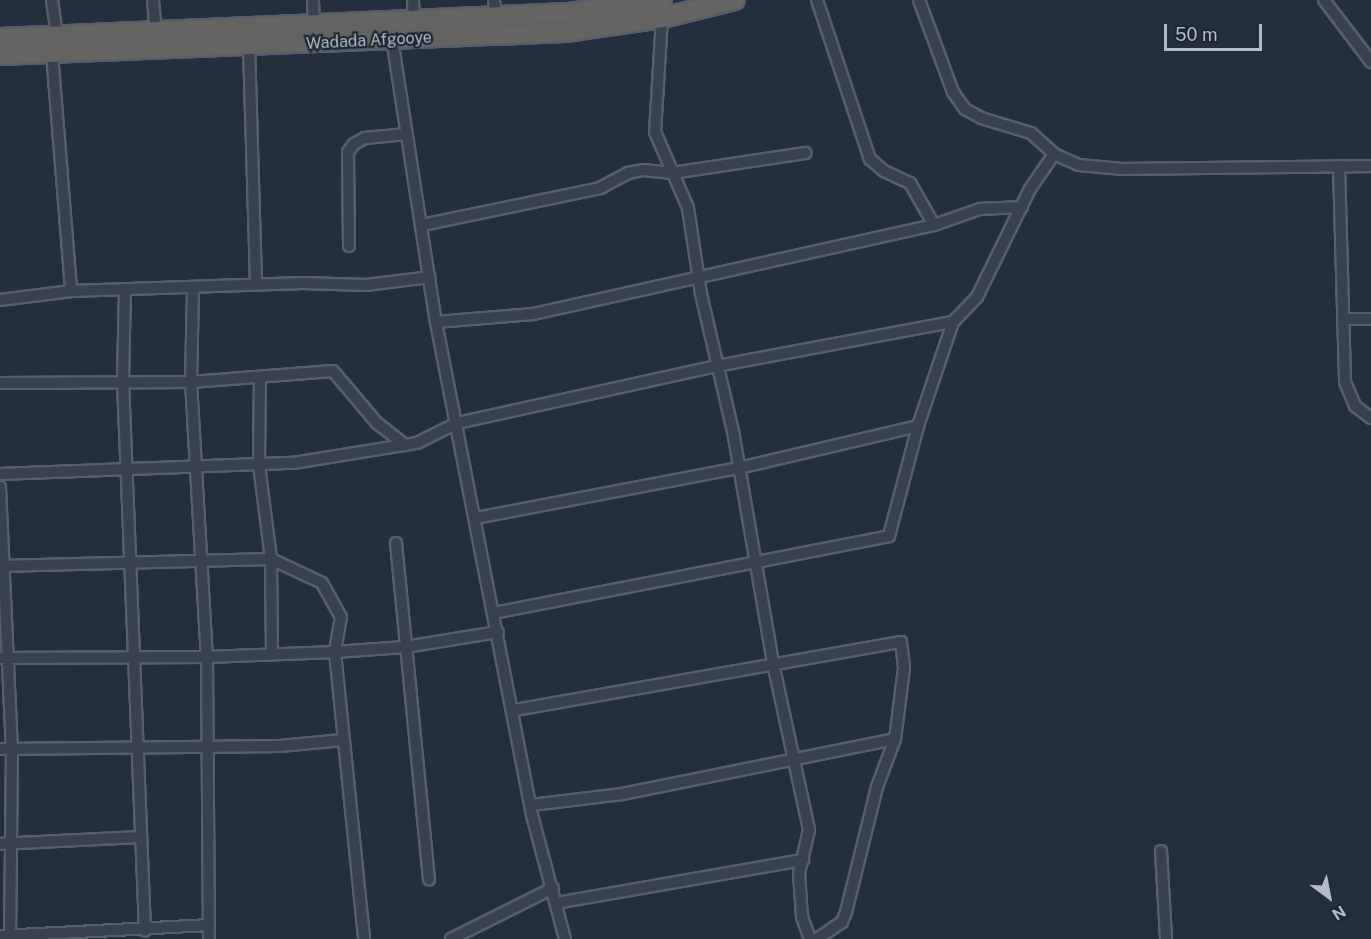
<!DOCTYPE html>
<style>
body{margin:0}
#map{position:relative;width:1371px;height:939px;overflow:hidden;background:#242f3e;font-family:"Public Sans",sans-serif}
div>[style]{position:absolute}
.roads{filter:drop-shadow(2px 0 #565f6c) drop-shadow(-2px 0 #565f6c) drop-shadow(0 2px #565f6c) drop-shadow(0 -2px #565f6c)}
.minor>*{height:10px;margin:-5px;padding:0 5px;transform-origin:5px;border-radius:5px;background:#38414e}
.trunk>*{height:18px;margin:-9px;padding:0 9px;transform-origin:9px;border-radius:9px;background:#656462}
span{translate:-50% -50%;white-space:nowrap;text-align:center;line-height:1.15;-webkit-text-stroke:4.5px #1d2633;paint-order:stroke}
.street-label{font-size:16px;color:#b4bcc9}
.north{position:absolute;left:1299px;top:867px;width:60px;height:60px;-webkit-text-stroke:4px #1d2633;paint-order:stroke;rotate:148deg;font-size:16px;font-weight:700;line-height:24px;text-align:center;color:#b4bcc9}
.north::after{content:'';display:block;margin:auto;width:21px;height:27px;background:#b4bcc9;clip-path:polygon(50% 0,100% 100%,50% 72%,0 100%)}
.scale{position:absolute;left:1164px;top:24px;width:98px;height:27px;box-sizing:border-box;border:3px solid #b4bcc9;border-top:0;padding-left:8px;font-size:18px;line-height:21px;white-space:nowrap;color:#b4bcc9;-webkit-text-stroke:4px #1d2633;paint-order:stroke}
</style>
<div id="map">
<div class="roads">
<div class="minor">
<i style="left:52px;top:0;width:37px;rotate:82deg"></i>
<i style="left:153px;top:0;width:32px;rotate:85deg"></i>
<i style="left:313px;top:0;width:25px;rotate:88deg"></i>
<i style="left:413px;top:0;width:21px;rotate:87deg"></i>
<i style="left:494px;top:0;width:17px;rotate:83deg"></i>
<i style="left:817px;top:0;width:168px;rotate:71.6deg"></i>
<i style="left:870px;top:159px;width:18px;rotate:41deg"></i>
<i style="left:884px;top:171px;width:29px;rotate:25deg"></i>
<i style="left:910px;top:183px;width:48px;rotate:60.3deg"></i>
<i style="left:919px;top:0;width:98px;rotate:69.7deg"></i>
<i style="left:953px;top:92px;width:21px;rotate:55deg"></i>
<i style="left:965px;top:109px;width:18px;rotate:29deg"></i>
<i style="left:981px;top:118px;width:52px;rotate:16.7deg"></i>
<i style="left:1031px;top:133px;width:31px;rotate:42deg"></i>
<i style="left:1054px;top:154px;width:27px;rotate:24deg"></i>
<i style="left:1079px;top:165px;width:44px;rotate:5.2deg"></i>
<i style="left:1123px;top:169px;width:248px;rotate:-0.7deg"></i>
<i style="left:1324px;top:0;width:78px;rotate:52.8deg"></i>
<i style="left:662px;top:18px;width:114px;rotate:93.5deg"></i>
<i style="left:655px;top:132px;width:83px;rotate:66.5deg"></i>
<i style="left:688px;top:208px;width:87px;rotate:81.4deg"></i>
<i style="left:701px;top:294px;width:141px;rotate:76.9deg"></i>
<i style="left:733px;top:431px;width:235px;rotate:80.2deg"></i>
<i style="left:773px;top:663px;width:171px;rotate:77.8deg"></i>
<i style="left:809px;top:830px;width:44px;rotate:103.1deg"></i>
<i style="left:799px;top:873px;width:44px;rotate:86.1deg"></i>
<i style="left:802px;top:917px;width:23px;rotate:70deg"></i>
<i style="left:392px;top:39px;width:286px;rotate:81.2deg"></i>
<i style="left:436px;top:322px;width:502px;rotate:78.98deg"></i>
<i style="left:532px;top:815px;width:128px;rotate:75.1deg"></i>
<i style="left:249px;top:46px;width:239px;rotate:88.3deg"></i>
<i style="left:52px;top:53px;width:239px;rotate:85.4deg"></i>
<i style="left:1339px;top:166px;width:216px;rotate:88.4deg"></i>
<i style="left:1345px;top:382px;width:26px;rotate:67deg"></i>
<i style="left:1355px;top:406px;width:20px;rotate:37deg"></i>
<i style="left:422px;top:225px;width:182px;rotate:-11.7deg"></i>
<i style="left:600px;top:188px;width:32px;rotate:-28deg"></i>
<i style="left:628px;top:173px;width:16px;rotate:-11deg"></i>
<i style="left:644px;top:170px;width:28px;rotate:6deg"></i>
<i style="left:672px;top:173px;width:135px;rotate:-8.5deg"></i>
<i style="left:349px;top:246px;width:94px;rotate:-90.6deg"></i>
<i style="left:348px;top:152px;width:10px;rotate:-53deg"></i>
<i style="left:354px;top:144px;width:13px;rotate:-29deg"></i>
<i style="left:365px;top:138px;width:42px;rotate:-5.4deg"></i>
<i style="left:193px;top:288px;width:94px;rotate:91.2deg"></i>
<i style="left:191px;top:382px;width:275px;rotate:86.7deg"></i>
<i style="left:207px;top:657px;width:282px;rotate:89.6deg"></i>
<i style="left:125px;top:290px;width:91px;rotate:91.3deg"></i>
<i style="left:123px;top:381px;width:550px;rotate:87.71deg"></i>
<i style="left:0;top:300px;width:72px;rotate:-7.2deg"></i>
<i style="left:71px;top:291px;width:232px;rotate:-2deg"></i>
<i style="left:303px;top:283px;width:63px;rotate:1.8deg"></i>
<i style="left:366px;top:285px;width:64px;rotate:-7.1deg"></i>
<i style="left:1343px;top:319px;width:28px"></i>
<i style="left:436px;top:322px;width:97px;rotate:-4.7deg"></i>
<i style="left:533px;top:314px;width:411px;rotate:-12.5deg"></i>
<i style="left:934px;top:225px;width:49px;rotate:-19.2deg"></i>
<i style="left:980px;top:209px;width:42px;rotate:-2.7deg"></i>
<i style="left:260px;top:377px;width:88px;rotate:90.7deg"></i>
<i style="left:259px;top:465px;width:95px;rotate:82.7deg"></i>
<i style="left:271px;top:559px;width:95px;rotate:89.4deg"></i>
<i style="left:0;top:383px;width:191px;rotate:-0.3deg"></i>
<i style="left:191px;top:382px;width:142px;rotate:-4.4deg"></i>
<i style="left:333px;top:371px;width:68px;rotate:49.8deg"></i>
<i style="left:377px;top:423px;width:36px;rotate:38deg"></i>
<i style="left:0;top:474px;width:293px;rotate:-2.2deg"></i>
<i style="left:293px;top:463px;width:126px;rotate:-9.2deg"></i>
<i style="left:417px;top:443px;width:45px;rotate:-26.6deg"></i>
<i style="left:457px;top:423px;width:266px;rotate:-12.4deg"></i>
<i style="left:717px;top:366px;width:240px;rotate:-10.6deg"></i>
<i style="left:0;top:487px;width:261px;rotate:87.4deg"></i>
<i style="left:12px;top:748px;width:191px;rotate:90.6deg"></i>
<i style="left:476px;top:518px;width:268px;rotate:-10.8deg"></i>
<i style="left:739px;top:468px;width:184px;rotate:-13.2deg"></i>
<i style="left:396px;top:543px;width:338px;rotate:84.4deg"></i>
<i style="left:0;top:566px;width:271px;rotate:-1.5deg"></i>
<i style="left:271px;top:559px;width:56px;rotate:25.2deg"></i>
<i style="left:322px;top:583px;width:39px;rotate:61deg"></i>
<i style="left:341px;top:617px;width:36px;rotate:100deg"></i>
<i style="left:335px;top:652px;width:288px;rotate:84.2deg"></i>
<i style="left:494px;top:613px;width:402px;rotate:-11deg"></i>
<i style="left:889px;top:536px;width:114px;rotate:-75.2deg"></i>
<i style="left:918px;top:426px;width:110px;rotate:-71.4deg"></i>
<i style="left:953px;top:322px;width:35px;rotate:-46deg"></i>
<i style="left:977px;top:297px;width:120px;rotate:-63.9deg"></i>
<i style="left:1030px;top:189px;width:42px;rotate:-55.6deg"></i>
<i style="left:0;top:658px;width:207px;rotate:-0.3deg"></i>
<i style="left:207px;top:657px;width:128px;rotate:-2.2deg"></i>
<i style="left:335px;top:652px;width:70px;rotate:-4.1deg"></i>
<i style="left:405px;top:647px;width:94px;rotate:-9.2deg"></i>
<i style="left:515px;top:710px;width:392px;rotate:-10deg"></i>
<i style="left:901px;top:642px;width:26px;rotate:83deg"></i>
<i style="left:904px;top:668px;width:72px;rotate:97.2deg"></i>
<i style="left:895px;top:739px;width:51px;rotate:110.6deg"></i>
<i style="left:877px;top:787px;width:129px;rotate:103.9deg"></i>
<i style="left:846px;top:912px;width:11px;rotate:112deg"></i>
<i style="left:842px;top:922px;width:30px;rotate:146deg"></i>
<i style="left:0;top:749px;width:280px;rotate:-0.6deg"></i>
<i style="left:280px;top:746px;width:63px;rotate:-5.4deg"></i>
<i style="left:531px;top:805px;width:92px;rotate:-6.9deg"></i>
<i style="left:622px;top:794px;width:278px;rotate:-11.4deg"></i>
<i style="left:0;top:844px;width:140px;rotate:-2.9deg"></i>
<i style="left:1161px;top:851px;width:88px;rotate:86.7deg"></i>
<i style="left:556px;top:903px;width:251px;rotate:-9.9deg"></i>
<i style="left:0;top:936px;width:209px;rotate:-3deg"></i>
<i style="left:451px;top:939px;width:114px;rotate:-26.6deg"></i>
</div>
<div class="trunk">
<i style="left:0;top:38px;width:570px;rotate:-2.52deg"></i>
<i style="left:569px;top:13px;width:94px;rotate:-8deg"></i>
<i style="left:0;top:55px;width:565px;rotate:-2.33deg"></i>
<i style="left:565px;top:32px;width:98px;rotate:-8.2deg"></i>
<i style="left:662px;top:18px;width:75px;rotate:-13.9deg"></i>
</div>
</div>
<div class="street-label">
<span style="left:369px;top:41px;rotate:-3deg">Wadada Afgooye</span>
</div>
<div class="north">N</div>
<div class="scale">50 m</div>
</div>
